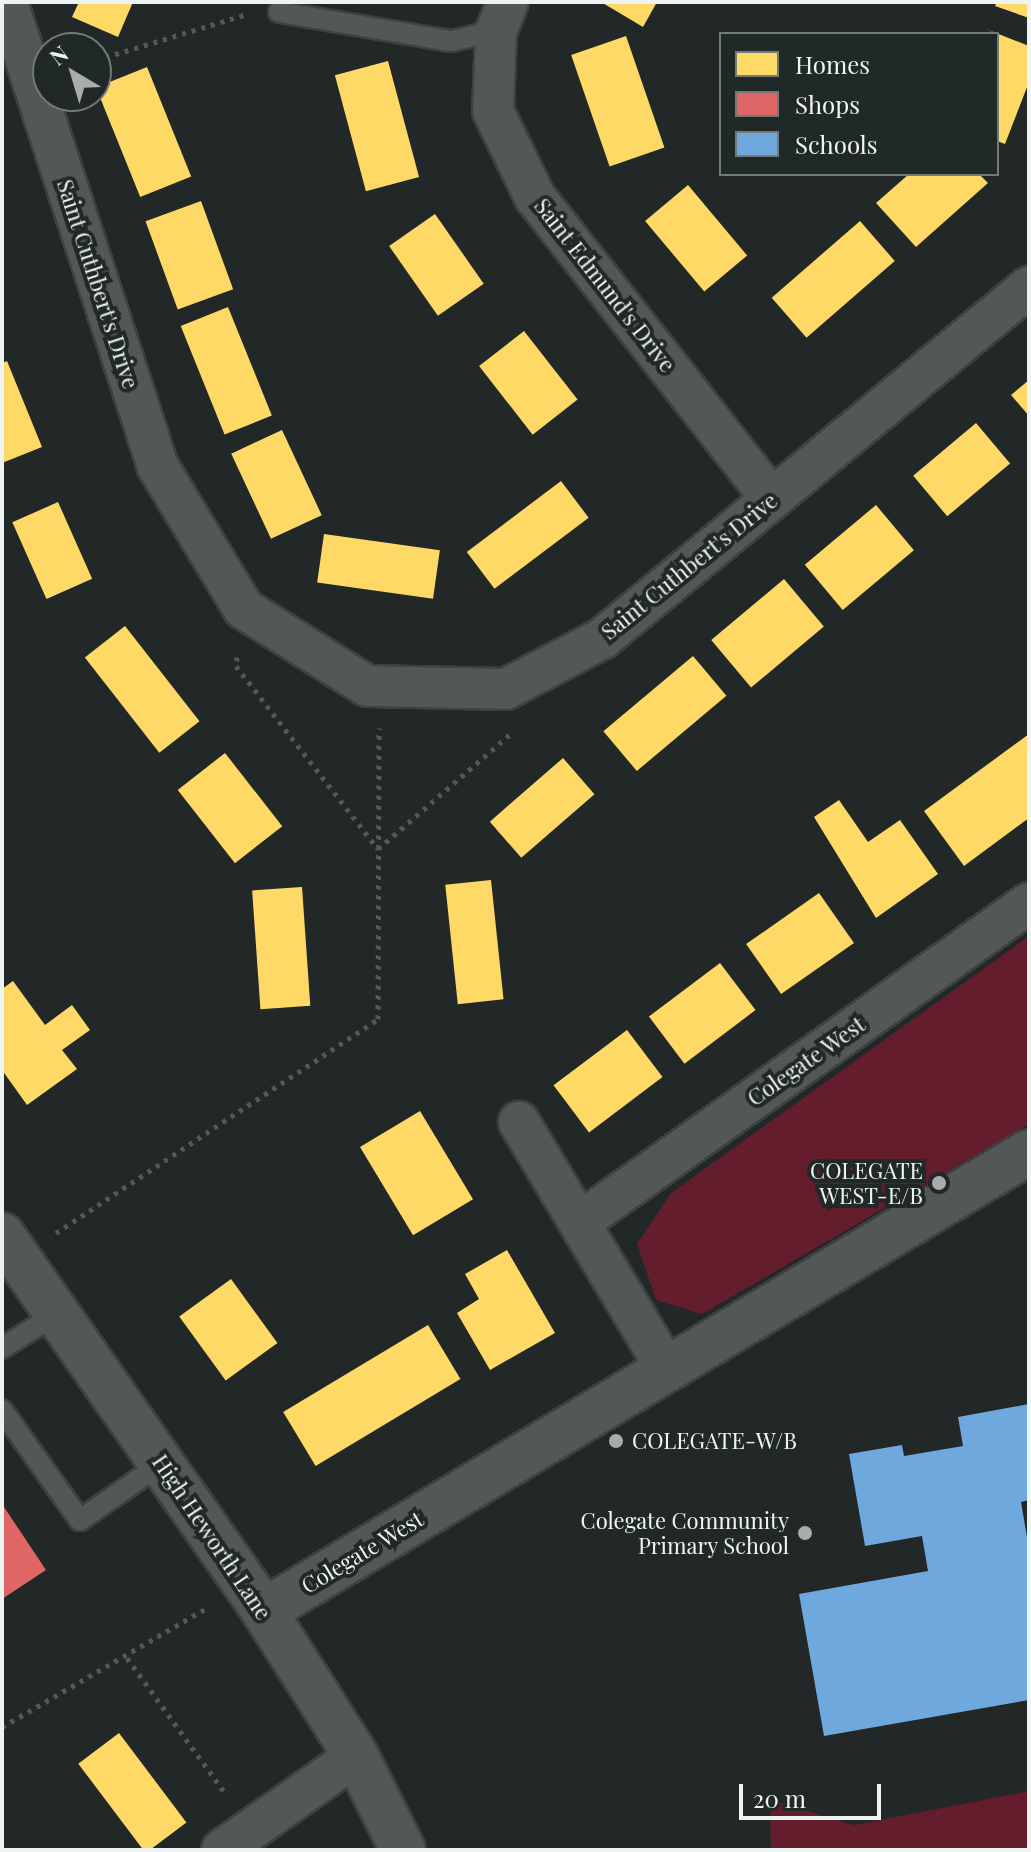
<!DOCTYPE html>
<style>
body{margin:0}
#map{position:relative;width:1031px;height:1852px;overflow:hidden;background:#222727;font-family:"Playfair Display",serif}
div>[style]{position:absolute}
.green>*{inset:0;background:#641d2c}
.homes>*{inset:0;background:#ffd966;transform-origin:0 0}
.shops>*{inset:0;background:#e06666}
.schools>*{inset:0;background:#6fa8dc}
.path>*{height:5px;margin-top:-2.5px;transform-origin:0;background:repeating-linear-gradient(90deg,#555858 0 4px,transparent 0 10px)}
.roads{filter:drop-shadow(2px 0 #3d4141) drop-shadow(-2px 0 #3d4141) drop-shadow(0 2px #3d4141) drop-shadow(0 -2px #3d4141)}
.lane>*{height:20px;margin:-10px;padding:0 10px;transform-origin:10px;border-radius:10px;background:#535756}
.street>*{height:40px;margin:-20px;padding:0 20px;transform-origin:20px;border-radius:20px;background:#535756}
.secondary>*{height:44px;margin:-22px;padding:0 22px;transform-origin:22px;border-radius:22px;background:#535756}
.dots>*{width:22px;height:22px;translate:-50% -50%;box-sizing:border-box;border:4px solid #202928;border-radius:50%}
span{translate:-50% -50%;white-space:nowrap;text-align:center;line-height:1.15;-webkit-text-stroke:8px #202928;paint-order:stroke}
.street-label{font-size:22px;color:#eef4f3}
.poi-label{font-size:22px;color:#eef4f3}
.right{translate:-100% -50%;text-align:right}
.left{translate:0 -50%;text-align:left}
.frame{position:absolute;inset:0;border:4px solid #eef4f3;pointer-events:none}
.legend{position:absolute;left:719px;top:32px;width:280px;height:144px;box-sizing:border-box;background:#202928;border:2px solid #727a79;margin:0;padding:10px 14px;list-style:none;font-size:24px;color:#eef4f3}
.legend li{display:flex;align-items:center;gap:16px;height:40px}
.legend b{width:40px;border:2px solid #727a79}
.north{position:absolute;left:32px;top:32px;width:80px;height:80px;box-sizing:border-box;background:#202928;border:2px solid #727a79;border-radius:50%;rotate:322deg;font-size:22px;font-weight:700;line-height:32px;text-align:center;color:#eef4f3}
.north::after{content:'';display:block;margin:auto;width:28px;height:36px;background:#a7acac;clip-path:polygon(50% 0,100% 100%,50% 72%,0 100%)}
.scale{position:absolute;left:739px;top:1784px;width:142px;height:36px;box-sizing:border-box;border:4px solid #eef4f3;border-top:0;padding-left:10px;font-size:24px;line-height:28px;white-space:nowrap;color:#eef4f3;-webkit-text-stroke:6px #202928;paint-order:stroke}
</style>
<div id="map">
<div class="green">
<i style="clip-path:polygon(1029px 936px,1029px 1124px,702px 1314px,656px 1300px,637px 1244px,671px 1193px)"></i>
<i style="clip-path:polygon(1029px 1791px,1029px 1850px,771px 1850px,770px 1800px,854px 1825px)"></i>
</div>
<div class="homes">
<i style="clip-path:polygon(79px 2px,133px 2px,118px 37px,72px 17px)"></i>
<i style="clip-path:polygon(601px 2px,657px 2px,643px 27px)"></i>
<i style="clip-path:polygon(997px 2px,1029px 2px,1029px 18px,995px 6px)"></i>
<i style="clip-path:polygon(986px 29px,1029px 46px,1029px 82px,1005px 144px,997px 141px,997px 34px)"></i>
<i style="left:626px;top:36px;width:118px;height:58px;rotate:71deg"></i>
<i style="left:388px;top:61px;width:120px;height:55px;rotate:75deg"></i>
<i style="left:147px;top:67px;width:118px;height:55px;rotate:68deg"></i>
<i style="clip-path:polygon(909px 174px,979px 174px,988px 183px,916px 247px,876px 203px)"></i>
<i style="left:688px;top:185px;width:92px;height:56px;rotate:50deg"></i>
<i style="left:201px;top:201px;width:94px;height:59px;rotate:70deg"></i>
<i style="left:435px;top:214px;width:85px;height:56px;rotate:55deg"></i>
<i style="left:860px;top:221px;width:53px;height:117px;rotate:49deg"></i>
<i style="left:228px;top:307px;width:117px;height:51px;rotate:68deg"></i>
<i style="left:524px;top:331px;width:87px;height:57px;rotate:52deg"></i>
<i style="clip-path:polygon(7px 361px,42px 447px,2px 463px,2px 363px)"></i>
<i style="clip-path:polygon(1029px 380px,1029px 416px,1011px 395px)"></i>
<i style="left:976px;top:423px;width:53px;height:82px;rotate:50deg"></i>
<i style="left:282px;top:430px;width:94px;height:56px;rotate:65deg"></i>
<i style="left:561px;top:481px;width:46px;height:118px;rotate:53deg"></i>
<i style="left:58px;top:502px;width:84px;height:50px;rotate:66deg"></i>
<i style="left:876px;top:505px;width:59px;height:93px;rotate:50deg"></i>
<i style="left:324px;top:534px;width:117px;height:49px;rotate:8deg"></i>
<i style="left:784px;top:579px;width:62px;height:95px;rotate:50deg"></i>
<i style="left:125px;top:626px;width:121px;height:51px;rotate:52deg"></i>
<i style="left:693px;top:656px;width:52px;height:117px;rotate:50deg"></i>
<i style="clip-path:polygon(1029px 734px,1029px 818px,964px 866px,924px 811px)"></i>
<i style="left:225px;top:753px;width:93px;height:60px;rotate:52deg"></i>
<i style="left:563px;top:758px;width:48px;height:97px;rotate:49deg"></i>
<i style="clip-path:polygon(839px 800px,868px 842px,900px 820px,938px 874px,876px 918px,814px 817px)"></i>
<i style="left:491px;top:880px;width:120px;height:46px;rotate:84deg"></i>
<i style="left:302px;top:887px;width:119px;height:50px;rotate:86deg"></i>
<i style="left:819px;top:893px;width:61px;height:89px;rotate:55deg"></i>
<i style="left:720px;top:963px;width:59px;height:89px;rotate:53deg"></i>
<i style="clip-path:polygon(13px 981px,45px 1025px,72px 1005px,90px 1030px,62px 1050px,77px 1069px,27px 1105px,2px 1070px,2px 989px)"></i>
<i style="left:627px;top:1030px;width:59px;height:92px;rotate:53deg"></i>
<i style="left:420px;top:1111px;width:103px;height:70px;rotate:59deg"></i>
<i style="clip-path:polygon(507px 1250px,555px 1333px,490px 1370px,457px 1313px,479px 1299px,465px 1274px)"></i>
<i style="left:231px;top:1279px;width:79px;height:64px;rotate:54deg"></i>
<i style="left:428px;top:1325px;width:63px;height:169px;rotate:59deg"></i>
<i style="left:119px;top:1733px;width:112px;height:51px;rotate:53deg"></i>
</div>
<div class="shops">
<i style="clip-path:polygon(2px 1504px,46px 1570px,2px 1599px)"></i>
</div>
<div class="schools">
<i style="clip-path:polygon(1029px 1404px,1029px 1500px,1021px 1502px,1029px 1549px,1029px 1700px,824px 1736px,799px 1594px,928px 1571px,922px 1536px,865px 1546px,849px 1454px,902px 1445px,904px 1456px,963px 1446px,958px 1417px)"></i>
</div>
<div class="path">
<i style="left:96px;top:60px;width:155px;rotate:-16.9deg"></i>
<i style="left:237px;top:657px;width:9px;rotate:96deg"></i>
<i style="left:236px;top:666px;width:232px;rotate:52.2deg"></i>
<i style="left:378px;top:849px;width:174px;rotate:-41deg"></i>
<i style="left:56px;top:1233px;width:387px;rotate:-33.6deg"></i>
<i style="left:378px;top:1019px;width:291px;rotate:-89.8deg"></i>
<i style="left:127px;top:1658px;width:167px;rotate:54deg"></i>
<i style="left:2px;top:1727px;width:235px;rotate:-30.2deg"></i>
</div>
<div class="roads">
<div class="lane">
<i style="left:279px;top:12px;width:174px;rotate:9.6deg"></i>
<i style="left:451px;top:41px;width:46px;rotate:-12.5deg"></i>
<i style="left:2px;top:1348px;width:65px;rotate:-31.7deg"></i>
<i style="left:2px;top:1410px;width:135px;rotate:54.7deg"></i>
<i style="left:80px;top:1520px;width:100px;rotate:-34.8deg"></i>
</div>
<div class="street">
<i style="left:7px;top:2px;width:487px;rotate:72deg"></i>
<i style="left:157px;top:465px;width:168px;rotate:58.9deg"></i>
<i style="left:244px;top:609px;width:145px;rotate:32deg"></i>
<i style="left:367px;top:686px;width:139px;rotate:1.2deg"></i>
<i style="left:506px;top:689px;width:110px;rotate:-27.7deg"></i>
<i style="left:603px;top:638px;width:552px;rotate:-39.49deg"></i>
<i style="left:508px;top:2px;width:31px;rotate:112deg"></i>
<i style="left:496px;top:31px;width:80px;rotate:92.1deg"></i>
<i style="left:493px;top:111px;width:96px;rotate:64deg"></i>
<i style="left:535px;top:197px;width:384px;rotate:51.9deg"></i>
<i style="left:519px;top:1122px;width:287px;rotate:59.1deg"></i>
<i style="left:583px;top:1220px;width:547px;rotate:-35.4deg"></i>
<i style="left:222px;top:1850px;width:164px;rotate:-35deg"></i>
</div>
<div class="secondary">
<i style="left:2px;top:1235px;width:458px;rotate:55.1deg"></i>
<i style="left:264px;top:1611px;width:172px;rotate:57.6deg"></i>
<i style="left:356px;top:1756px;width:105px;rotate:63.4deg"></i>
<i style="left:264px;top:1611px;width:892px;rotate:-30.96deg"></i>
</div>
</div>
<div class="dots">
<i style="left:939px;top:1183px;background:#a7acac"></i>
<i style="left:616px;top:1441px;background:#a7acac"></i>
<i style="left:805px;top:1533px;background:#a7acac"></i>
</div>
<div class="street-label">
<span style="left:98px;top:284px;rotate:72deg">Saint Cuthbert's Drive</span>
<span style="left:605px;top:285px;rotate:52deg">Saint Edmund's Drive</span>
<span style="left:689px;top:566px;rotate:-39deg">Saint Cuthbert's Drive</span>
<span style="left:806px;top:1061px;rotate:-35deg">Colegate West</span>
<span style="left:212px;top:1537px;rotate:56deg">High Heworth Lane</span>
<span style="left:362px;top:1552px;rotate:-31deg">Colegate West</span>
</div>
<div class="poi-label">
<span class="right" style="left:923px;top:1183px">COLEGATE<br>WEST-E/B</span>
<span class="left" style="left:632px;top:1441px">COLEGATE-W/B</span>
<span class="right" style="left:789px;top:1533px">Colegate Community<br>Primary School</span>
</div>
<div class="frame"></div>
<ul class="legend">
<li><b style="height:22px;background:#ffd966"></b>Homes</li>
<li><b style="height:22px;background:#e06666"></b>Shops</li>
<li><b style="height:22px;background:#6fa8dc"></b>Schools</li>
</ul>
<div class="north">N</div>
<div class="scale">20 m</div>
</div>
